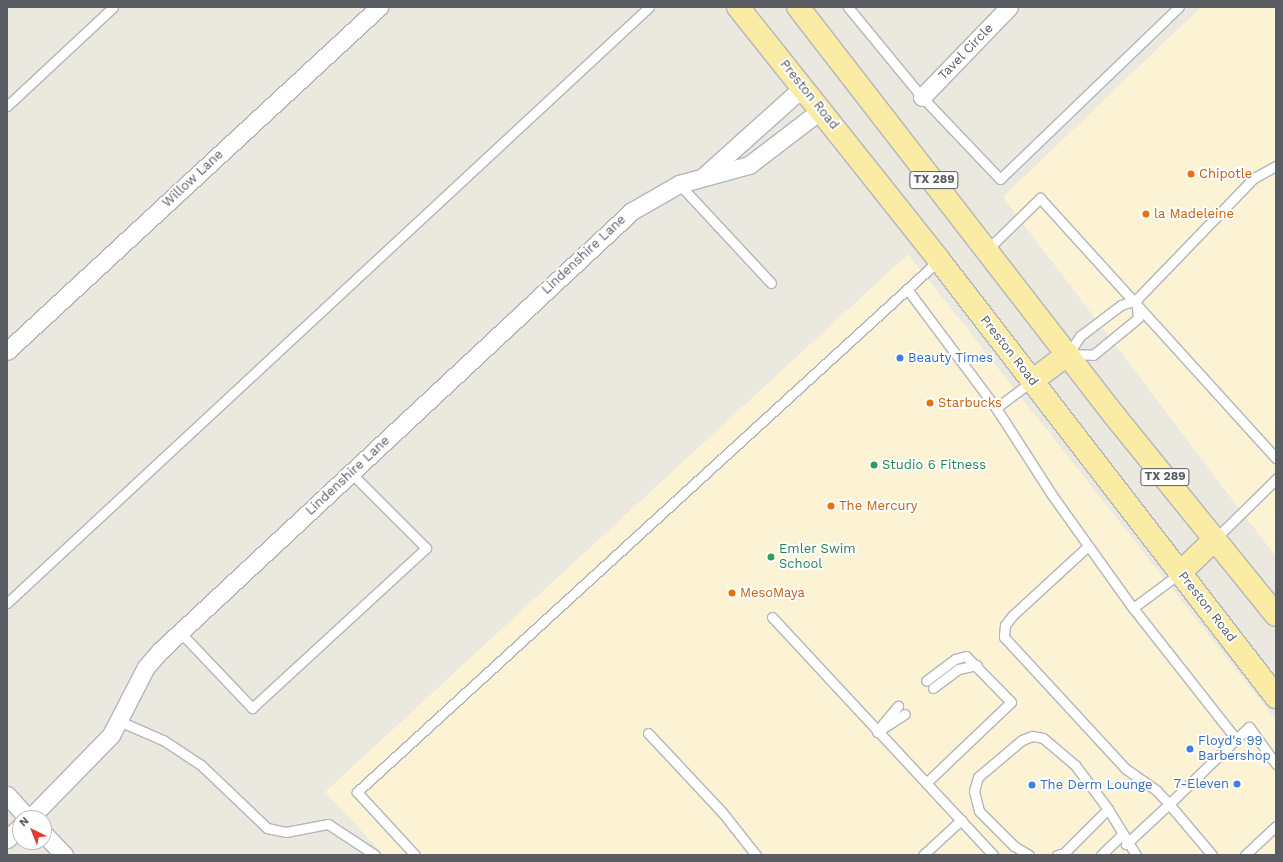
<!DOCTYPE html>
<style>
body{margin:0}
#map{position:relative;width:1283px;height:862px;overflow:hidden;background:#ebe8e0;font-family:"Work Sans",sans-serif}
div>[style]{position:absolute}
.commercial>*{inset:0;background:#fcf2d4}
.roads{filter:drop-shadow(1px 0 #b3b6ba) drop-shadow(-1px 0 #b3b6ba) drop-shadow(0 1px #b3b6ba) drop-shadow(0 -1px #b3b6ba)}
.lane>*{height:9px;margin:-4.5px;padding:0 4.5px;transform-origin:4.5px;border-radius:4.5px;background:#fff}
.street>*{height:17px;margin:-8.5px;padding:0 8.5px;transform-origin:8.5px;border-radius:8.5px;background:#fff}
.primary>*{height:22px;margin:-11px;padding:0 11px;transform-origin:11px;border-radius:11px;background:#fbeca5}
.dots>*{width:11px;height:11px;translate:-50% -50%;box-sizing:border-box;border:2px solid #fff;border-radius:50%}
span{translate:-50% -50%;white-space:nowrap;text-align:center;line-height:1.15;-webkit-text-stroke:4px #fff;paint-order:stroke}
.shield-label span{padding:1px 3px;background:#fff;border:1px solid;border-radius:3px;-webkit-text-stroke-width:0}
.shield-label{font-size:12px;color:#595c60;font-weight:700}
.street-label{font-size:13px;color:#595c60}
.food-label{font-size:13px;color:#c56008}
.left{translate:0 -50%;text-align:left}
.shop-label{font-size:13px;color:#366cbe}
.right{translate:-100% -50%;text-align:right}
.leisure-label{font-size:13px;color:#27864d}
.frame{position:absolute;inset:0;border:8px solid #595c60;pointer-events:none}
.north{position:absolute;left:12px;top:810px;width:40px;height:40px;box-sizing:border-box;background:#fff;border:1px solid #bdbebf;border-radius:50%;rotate:317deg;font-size:11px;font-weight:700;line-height:16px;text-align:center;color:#595c60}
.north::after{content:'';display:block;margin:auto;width:14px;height:18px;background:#e03c31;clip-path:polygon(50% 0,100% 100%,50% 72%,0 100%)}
</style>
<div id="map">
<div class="commercial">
<i style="clip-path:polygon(1201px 7px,1276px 7px,1276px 557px,1003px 197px)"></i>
<i style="clip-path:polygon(908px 254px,1276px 720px,1276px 855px,384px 855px,325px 792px)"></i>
</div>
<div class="roads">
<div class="lane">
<i style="left:848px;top:7px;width:117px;rotate:50.6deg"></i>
<i style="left:922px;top:97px;width:113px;rotate:46.4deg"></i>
<i style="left:1000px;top:179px;width:248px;rotate:-43.9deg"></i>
<i style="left:7px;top:106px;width:145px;rotate:-43deg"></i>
<i style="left:679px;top:184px;width:135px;rotate:47.1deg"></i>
<i style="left:988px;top:249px;width:73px;rotate:-44.4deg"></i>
<i style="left:1040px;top:198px;width:351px;rotate:47.8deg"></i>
<i style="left:907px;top:289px;width:149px;rotate:53.2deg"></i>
<i style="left:996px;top:408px;width:103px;rotate:57.2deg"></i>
<i style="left:1052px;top:495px;width:139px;rotate:54.4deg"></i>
<i style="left:1133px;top:608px;width:167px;rotate:51.8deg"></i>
<i style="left:1236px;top:739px;width:18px;rotate:-43deg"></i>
<i style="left:1249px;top:727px;width:46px;rotate:53.9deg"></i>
<i style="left:1068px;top:354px;width:22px;rotate:-56deg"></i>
<i style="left:1080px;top:336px;width:51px;rotate:-37.1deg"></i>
<i style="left:1121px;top:305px;width:16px;rotate:-18deg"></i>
<i style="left:1136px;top:300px;width:170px;rotate:-46deg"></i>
<i style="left:1254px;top:178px;width:25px;rotate:-29deg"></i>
<i style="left:1070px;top:354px;width:23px;rotate:2deg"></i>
<i style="left:1093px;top:355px;width:58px;rotate:-39.4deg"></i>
<i style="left:1138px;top:318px;width:18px;rotate:-96deg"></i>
<i style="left:996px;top:408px;width:45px;rotate:-36.9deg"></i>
<i style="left:1215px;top:539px;width:86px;rotate:-44.5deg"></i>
<i style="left:1088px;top:546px;width:103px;rotate:137.4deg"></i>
<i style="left:1012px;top:616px;width:11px;rotate:128deg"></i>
<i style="left:1005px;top:625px;width:12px;rotate:95deg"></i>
<i style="left:1004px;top:637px;width:180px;rotate:47.3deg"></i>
<i style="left:1126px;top:769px;width:38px;rotate:35deg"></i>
<i style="left:1157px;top:791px;width:18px;rotate:47deg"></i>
<i style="left:1169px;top:804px;width:59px;rotate:137.1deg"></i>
<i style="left:7px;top:603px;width:876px;rotate:-42.87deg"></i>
<i style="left:1133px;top:608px;width:59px;rotate:-36.7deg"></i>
<i style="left:772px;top:617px;width:325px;rotate:47.1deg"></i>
<i style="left:180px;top:632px;width:105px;rotate:46.5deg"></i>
<i style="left:252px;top:708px;width:236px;rotate:-42.6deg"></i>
<i style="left:426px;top:548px;width:106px;rotate:-135deg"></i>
<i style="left:933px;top:688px;width:31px;rotate:-37deg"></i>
<i style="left:958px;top:669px;width:19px;rotate:-12deg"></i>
<i style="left:119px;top:721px;width:48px;rotate:23.4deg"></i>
<i style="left:163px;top:740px;width:45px;rotate:33.3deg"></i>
<i style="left:201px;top:765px;width:91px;rotate:43.7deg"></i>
<i style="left:267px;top:828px;width:19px;rotate:12deg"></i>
<i style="left:286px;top:832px;width:43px;rotate:-10.8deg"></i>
<i style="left:328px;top:824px;width:56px;rotate:33.4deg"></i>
<i style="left:882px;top:725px;width:25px;rotate:-50deg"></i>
<i style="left:877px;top:732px;width:33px;rotate:-33deg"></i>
<i style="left:648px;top:733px;width:108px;rotate:46.9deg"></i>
<i style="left:722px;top:812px;width:55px;rotate:51.7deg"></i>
<i style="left:926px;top:783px;width:117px;rotate:-43.6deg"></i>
<i style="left:1011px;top:702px;width:64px;rotate:-134.4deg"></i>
<i style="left:966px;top:656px;width:11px;rotate:165deg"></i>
<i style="left:955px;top:659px;width:36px;rotate:143deg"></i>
<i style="left:415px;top:855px;width:86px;rotate:-132.6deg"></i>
<i style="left:357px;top:792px;width:789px;rotate:-42.43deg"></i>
<i style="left:923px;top:855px;width:52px;rotate:-42.6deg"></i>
<i style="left:1029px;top:855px;width:17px;rotate:-149deg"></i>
<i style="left:1014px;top:846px;width:49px;rotate:-135deg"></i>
<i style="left:979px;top:811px;width:21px;rotate:-104deg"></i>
<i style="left:974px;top:791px;width:15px;rotate:-74deg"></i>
<i style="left:978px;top:777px;width:57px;rotate:-40.1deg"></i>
<i style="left:1022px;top:740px;width:11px;rotate:-22deg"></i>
<i style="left:1032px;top:736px;width:11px;rotate:10deg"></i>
<i style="left:1043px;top:738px;width:42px;rotate:40.2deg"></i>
<i style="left:1075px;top:765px;width:55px;rotate:53.1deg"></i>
<i style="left:1108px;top:809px;width:54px;rotate:58.7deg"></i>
<i style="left:1057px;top:855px;width:7px;rotate:-16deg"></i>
<i style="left:1064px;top:853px;width:62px;rotate:-45deg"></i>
<i style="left:1101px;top:855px;width:29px;rotate:-44deg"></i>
<i style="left:1212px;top:855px;width:67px;rotate:-130.1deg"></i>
<i style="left:1169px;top:804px;width:93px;rotate:-44.1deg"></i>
<i style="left:1245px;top:855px;width:42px;rotate:-43.1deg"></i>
</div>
<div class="street">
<i style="left:922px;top:97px;width:125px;rotate:-46deg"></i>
<i style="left:705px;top:175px;width:132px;rotate:-41.9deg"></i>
<i style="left:7px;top:351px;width:507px;rotate:-42.76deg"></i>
<i style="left:7px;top:795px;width:31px;rotate:48deg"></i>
<i style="left:30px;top:818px;width:116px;rotate:-45.7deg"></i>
<i style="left:111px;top:735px;width:76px;rotate:-62.8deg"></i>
<i style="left:146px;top:667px;width:23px;rotate:-49deg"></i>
<i style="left:161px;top:650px;width:644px;rotate:-42.99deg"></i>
<i style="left:632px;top:211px;width:54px;rotate:-29.9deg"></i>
<i style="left:679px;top:184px;width:73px;rotate:-15.2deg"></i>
<i style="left:749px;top:165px;width:91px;rotate:-37.4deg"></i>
<i style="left:44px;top:834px;width:29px;rotate:46deg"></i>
<i style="left:7px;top:839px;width:18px;rotate:-43deg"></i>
</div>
<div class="primary">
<i style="left:738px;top:7px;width:323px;rotate:51.5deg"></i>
<i style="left:939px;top:260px;width:552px;rotate:52.36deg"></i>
<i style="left:798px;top:7px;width:516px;rotate:52.24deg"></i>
<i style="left:1114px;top:415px;width:257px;rotate:51deg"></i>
<i style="left:1032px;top:381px;width:45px;rotate:-36.9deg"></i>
<i style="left:1180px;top:573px;width:49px;rotate:-44.2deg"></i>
</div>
</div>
<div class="dots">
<i style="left:1191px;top:174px;background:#e8710a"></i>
<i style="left:1146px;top:214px;background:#e8710a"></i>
<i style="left:900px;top:358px;background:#3f7fe0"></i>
<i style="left:930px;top:403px;background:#e8710a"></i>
<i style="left:874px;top:465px;background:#2e9e5b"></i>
<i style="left:831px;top:506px;background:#e8710a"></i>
<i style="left:771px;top:557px;background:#2e9e5b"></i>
<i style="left:732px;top:593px;background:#e8710a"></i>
<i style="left:1190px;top:749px;background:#3f7fe0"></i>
<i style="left:1237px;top:784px;background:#3f7fe0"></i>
<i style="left:1032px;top:785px;background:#3f7fe0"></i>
</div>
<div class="shield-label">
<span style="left:934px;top:180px">TX 289</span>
<span style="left:1165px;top:477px">TX 289</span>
</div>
<div class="street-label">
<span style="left:966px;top:52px;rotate:-46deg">Tavel Circle</span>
<span style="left:809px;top:95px;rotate:51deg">Preston Road</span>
<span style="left:193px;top:179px;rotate:-43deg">Willow Lane</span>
<span style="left:584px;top:255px;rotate:-43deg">Lindenshire Lane</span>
<span style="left:1009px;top:351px;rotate:52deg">Preston Road</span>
<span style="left:348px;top:476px;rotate:-43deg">Lindenshire Lane</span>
<span style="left:1207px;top:607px;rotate:52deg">Preston Road</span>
</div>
<div class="food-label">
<span class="left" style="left:1199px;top:174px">Chipotle</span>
<span class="left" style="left:1154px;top:214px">la Madeleine</span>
<span class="left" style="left:938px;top:403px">Starbucks</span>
<span class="left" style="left:839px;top:506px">The Mercury</span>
<span class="left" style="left:740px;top:593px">MesoMaya</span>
</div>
<div class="shop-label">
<span class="left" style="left:908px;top:358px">Beauty Times</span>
<span class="left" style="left:1198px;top:749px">Floyd's 99<br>Barbershop</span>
<span class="right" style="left:1229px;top:784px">7-Eleven</span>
<span class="left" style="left:1040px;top:785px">The Derm Lounge</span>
</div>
<div class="leisure-label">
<span class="left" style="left:882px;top:465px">Studio 6 Fitness</span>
<span class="left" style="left:779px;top:557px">Emler Swim<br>School</span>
</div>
<div class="frame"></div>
<div class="north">N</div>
</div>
